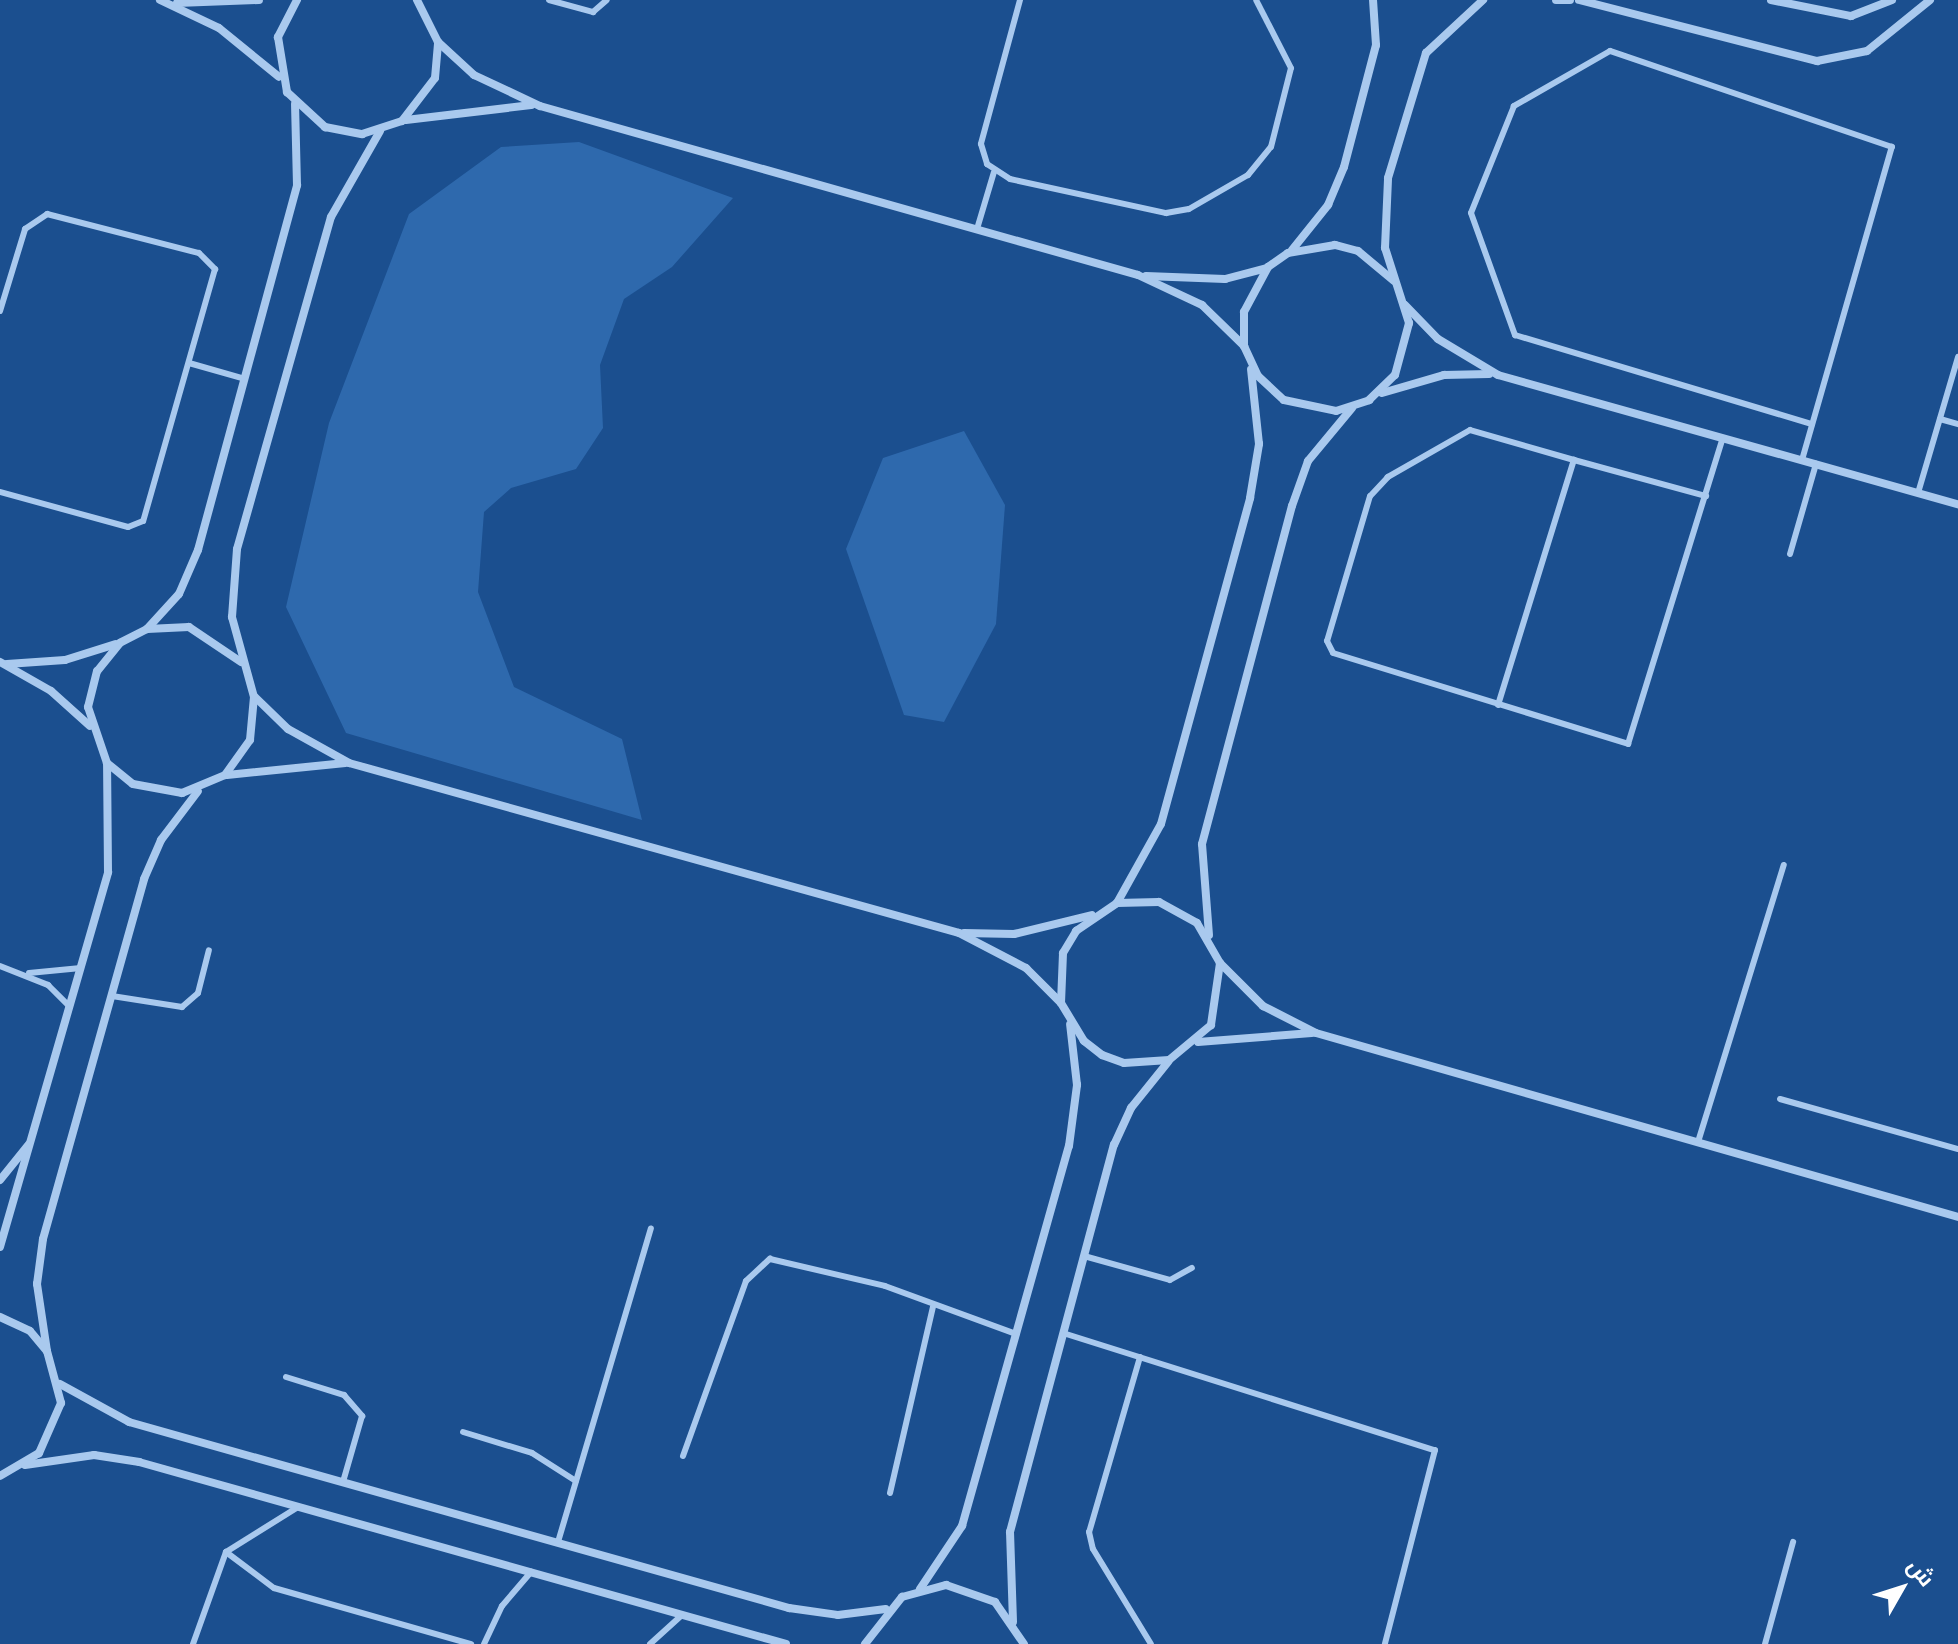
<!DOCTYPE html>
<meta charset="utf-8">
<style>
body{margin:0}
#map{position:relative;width:1958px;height:1644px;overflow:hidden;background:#1b4f8f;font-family:"Varela Round",Cairo,sans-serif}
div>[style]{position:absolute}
.green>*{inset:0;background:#2e69ad}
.service>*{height:6px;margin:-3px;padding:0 3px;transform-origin:3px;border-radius:3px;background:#a9c9ee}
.minor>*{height:8px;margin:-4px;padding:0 4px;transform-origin:4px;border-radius:4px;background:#a9c9ee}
span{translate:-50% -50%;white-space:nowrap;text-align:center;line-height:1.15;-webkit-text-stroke:7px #1b4f8f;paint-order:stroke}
.north{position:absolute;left:1862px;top:1548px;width:80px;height:80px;-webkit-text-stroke:6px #1b4f8f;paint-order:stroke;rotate:51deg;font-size:22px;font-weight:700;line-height:32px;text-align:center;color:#fff}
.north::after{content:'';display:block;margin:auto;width:28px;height:36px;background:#fff;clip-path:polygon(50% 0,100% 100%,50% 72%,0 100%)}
</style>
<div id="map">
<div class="green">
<i style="clip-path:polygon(579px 142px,733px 198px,672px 267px,624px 299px,600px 365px,603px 428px,576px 469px,511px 488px,484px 512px,478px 592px,514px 687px,622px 739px,642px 820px,346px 733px,286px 607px,329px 423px,409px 214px,501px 147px)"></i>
<i style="clip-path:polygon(964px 431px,1005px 505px,996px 624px,944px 722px,904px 715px,846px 549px,883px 458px)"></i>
</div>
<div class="service">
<i style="left:549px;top:0;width:46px;rotate:15.3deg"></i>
<i style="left:593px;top:12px;width:18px;rotate:-41deg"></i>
<i style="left:1020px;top:0;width:149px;rotate:105.2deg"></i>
<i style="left:981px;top:144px;width:21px;rotate:73deg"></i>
<i style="left:987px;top:164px;width:27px;rotate:33deg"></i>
<i style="left:1010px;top:179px;width:160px;rotate:12.3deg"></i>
<i style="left:1166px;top:213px;width:23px;rotate:-10deg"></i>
<i style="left:1189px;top:209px;width:68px;rotate:-30deg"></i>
<i style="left:1248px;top:175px;width:36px;rotate:-51deg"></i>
<i style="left:1271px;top:147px;width:81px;rotate:-75.8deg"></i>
<i style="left:1291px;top:68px;width:76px;rotate:-117.2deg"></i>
<i style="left:977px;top:229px;width:59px;rotate:-73.4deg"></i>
<i style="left:0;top:311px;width:86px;rotate:-73deg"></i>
<i style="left:25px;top:229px;width:27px;rotate:-34deg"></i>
<i style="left:47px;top:214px;width:157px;rotate:14.4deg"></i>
<i style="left:199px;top:253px;width:23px;rotate:45deg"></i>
<i style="left:215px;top:269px;width:262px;rotate:105.9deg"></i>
<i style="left:143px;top:521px;width:16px;rotate:158deg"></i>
<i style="left:128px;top:527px;width:133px;rotate:-164.7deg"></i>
<i style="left:189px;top:363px;width:58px;rotate:15.9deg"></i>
<i style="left:1940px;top:419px;width:19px;rotate:16deg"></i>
<i style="left:1574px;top:460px;width:108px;rotate:-163.9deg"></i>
<i style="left:1470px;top:430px;width:95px;rotate:150.2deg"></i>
<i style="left:1388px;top:477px;width:26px;rotate:133deg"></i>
<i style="left:1370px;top:496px;width:151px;rotate:106.5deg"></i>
<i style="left:1327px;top:641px;width:13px;rotate:63deg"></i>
<i style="left:1333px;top:653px;width:309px;rotate:17.1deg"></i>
<i style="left:1628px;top:744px;width:320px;rotate:-72.8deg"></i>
<i style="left:1802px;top:460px;width:326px;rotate:-74deg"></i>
<i style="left:1892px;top:147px;width:298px;rotate:-161.2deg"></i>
<i style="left:1610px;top:51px;width:111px;rotate:150.2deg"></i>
<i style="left:1514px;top:106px;width:115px;rotate:111.9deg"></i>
<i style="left:1471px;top:213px;width:130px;rotate:70.2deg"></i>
<i style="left:1515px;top:335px;width:310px;rotate:16.7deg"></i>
<i style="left:1918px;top:493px;width:142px;rotate:-73.6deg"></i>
<i style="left:1790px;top:554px;width:94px;rotate:-73.9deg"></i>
<i style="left:1498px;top:705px;width:257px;rotate:-72.8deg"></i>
<i style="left:1574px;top:460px;width:137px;rotate:15.3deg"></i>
<i style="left:0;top:966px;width:52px;rotate:21.6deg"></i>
<i style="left:48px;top:985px;width:31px;rotate:45deg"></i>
<i style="left:29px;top:973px;width:52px;rotate:-5.5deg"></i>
<i style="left:112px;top:996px;width:71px;rotate:8.9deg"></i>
<i style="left:182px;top:1007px;width:21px;rotate:-41deg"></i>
<i style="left:198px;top:993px;width:44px;rotate:-75.7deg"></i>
<i style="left:1780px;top:1099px;width:185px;rotate:15.7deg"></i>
<i style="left:1698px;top:1142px;width:290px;rotate:-72.8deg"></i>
<i style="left:1084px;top:1256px;width:89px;rotate:15.6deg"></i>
<i style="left:1170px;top:1280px;width:25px;rotate:-29deg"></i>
<i style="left:1063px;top:1333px;width:390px;rotate:17.5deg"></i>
<i style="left:1435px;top:1450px;width:200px;rotate:104.5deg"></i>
<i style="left:1140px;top:1357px;width:182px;rotate:106.2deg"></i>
<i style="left:1089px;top:1532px;width:17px;rotate:77deg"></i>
<i style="left:1093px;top:1549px;width:111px;rotate:58.6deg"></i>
<i style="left:286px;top:1377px;width:61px;rotate:17.2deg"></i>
<i style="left:344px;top:1395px;width:28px;rotate:49deg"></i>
<i style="left:362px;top:1416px;width:69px;rotate:106.1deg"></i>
<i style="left:463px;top:1432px;width:72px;rotate:16.9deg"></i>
<i style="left:532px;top:1453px;width:52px;rotate:32.5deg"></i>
<i style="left:683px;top:1456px;width:186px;rotate:-70.2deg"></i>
<i style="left:746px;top:1281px;width:33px;rotate:-43deg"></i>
<i style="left:770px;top:1259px;width:118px;rotate:13.2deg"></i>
<i style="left:885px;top:1286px;width:140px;rotate:20.1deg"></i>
<i style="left:890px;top:1493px;width:191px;rotate:-77deg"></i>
<i style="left:558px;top:1542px;width:327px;rotate:-73.5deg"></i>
<i style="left:226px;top:1552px;width:60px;rotate:36.9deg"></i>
<i style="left:274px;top:1588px;width:205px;rotate:15.9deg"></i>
<i style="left:193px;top:1644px;width:98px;rotate:-70.3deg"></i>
<i style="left:226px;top:1552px;width:85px;rotate:-32deg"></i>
<i style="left:484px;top:1644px;width:42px;rotate:-64.7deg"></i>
<i style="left:502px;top:1606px;width:45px;rotate:-49.5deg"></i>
<i style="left:650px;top:1644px;width:42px;rotate:-42.1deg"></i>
<i style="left:1765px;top:1644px;width:106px;rotate:-74.6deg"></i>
</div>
<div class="minor">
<i style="left:160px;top:0;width:65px;rotate:25.4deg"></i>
<i style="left:219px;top:28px;width:77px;rotate:39.2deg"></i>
<i style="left:297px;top:0;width:42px;rotate:117.2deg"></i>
<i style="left:278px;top:37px;width:56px;rotate:80.7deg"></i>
<i style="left:287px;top:92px;width:52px;rotate:42.6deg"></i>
<i style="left:325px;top:127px;width:38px;rotate:11deg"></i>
<i style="left:362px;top:134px;width:42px;rotate:-18deg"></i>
<i style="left:402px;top:121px;width:54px;rotate:-52.5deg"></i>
<i style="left:435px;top:78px;width:36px;rotate:-85deg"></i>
<i style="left:438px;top:42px;width:47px;rotate:-116.6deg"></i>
<i style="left:1556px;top:0;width:14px"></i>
<i style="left:1579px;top:0;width:246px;rotate:14.4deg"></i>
<i style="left:1817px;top:61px;width:51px;rotate:-11.3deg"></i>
<i style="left:1867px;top:51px;width:81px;rotate:-39deg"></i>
<i style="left:1771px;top:0;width:82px;rotate:11.3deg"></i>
<i style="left:1851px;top:16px;width:44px;rotate:-21.3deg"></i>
<i style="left:177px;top:3px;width:82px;rotate:-2.1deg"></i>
<i style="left:438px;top:42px;width:49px;rotate:42.5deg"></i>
<i style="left:474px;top:75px;width:73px;rotate:25.2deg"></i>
<i style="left:540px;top:106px;width:621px;rotate:15.78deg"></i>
<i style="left:1138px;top:275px;width:71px;rotate:25.1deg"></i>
<i style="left:1202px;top:305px;width:59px;rotate:44.3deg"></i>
<i style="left:406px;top:120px;width:126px;rotate:-6.8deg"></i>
<i style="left:1292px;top:250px;width:58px;rotate:-51.3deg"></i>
<i style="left:1328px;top:205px;width:41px;rotate:-67.2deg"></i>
<i style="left:1344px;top:167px;width:126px;rotate:-75.3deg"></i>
<i style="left:1376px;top:45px;width:45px;rotate:-93.8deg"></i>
<i style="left:1146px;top:276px;width:79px;rotate:2.2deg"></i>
<i style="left:1225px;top:279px;width:43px;rotate:-14.7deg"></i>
<i style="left:1394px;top:281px;width:47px;rotate:-140.2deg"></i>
<i style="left:1358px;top:251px;width:24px;rotate:-165deg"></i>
<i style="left:1335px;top:245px;width:48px;rotate:170.3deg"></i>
<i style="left:1288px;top:253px;width:24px;rotate:145deg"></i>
<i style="left:1268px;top:267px;width:51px;rotate:118.1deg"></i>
<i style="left:1244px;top:312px;width:34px;rotate:90deg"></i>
<i style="left:1244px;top:346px;width:33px;rotate:65deg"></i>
<i style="left:1258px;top:376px;width:35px;rotate:43deg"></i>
<i style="left:1284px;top:400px;width:53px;rotate:11.9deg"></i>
<i style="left:1336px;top:411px;width:35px;rotate:-18deg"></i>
<i style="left:1369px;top:400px;width:36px;rotate:-44deg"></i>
<i style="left:1395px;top:375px;width:54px;rotate:-74.9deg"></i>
<i style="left:1409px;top:323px;width:79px;rotate:-107.7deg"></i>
<i style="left:1385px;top:248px;width:70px;rotate:-87.5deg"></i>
<i style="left:1388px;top:178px;width:131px;rotate:-73.1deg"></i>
<i style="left:1426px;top:53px;width:78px;rotate:-42.9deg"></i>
<i style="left:1405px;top:305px;width:47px;rotate:45.9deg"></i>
<i style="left:1438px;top:339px;width:70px;rotate:31deg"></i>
<i style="left:1498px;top:375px;width:478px;rotate:15.7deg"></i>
<i style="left:1382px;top:393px;width:65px;rotate:-16.2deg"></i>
<i style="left:1444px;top:375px;width:45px;rotate:-1.3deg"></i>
<i style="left:147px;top:629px;width:47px;rotate:-47.6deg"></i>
<i style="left:179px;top:594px;width:48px;rotate:-66.6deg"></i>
<i style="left:198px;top:550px;width:378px;rotate:-74.8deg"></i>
<i style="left:297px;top:185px;width:81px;rotate:-91.4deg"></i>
<i style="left:0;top:662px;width:59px;rotate:29.6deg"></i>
<i style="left:51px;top:691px;width:52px;rotate:41.9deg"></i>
<i style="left:241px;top:662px;width:63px;rotate:-146.1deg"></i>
<i style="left:189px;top:627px;width:42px;rotate:177.3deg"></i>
<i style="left:147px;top:629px;width:30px;rotate:153deg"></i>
<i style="left:120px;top:643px;width:36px;rotate:129deg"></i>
<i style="left:97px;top:671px;width:37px;rotate:104deg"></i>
<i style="left:88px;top:707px;width:59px;rotate:71.3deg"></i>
<i style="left:107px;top:763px;width:33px;rotate:39deg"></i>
<i style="left:133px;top:784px;width:50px;rotate:10.4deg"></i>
<i style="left:182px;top:793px;width:47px;rotate:-22.7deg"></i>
<i style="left:225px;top:775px;width:43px;rotate:-54.5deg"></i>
<i style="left:250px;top:740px;width:43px;rotate:-84.7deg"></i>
<i style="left:254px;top:697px;width:83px;rotate:-105.4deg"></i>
<i style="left:232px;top:617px;width:68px;rotate:-85.8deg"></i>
<i style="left:237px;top:549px;width:345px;rotate:-74.2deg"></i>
<i style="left:331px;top:217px;width:99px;rotate:-60.3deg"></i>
<i style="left:7px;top:664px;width:58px;rotate:-3.9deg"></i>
<i style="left:65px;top:660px;width:53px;rotate:-17.4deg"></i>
<i style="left:255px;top:697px;width:46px;rotate:44.1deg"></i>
<i style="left:288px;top:729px;width:70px;rotate:29.1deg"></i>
<i style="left:349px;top:763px;width:633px;rotate:15.57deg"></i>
<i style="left:959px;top:933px;width:76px;rotate:27.6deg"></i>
<i style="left:1026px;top:968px;width:49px;rotate:45deg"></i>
<i style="left:227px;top:775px;width:119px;rotate:-5.8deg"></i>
<i style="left:1117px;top:903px;width:90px;rotate:-60.9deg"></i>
<i style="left:1161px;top:824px;width:338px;rotate:-74.7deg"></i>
<i style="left:1250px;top:498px;width:55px;rotate:-80.5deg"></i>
<i style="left:1259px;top:444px;width:75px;rotate:-96.1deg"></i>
<i style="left:964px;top:933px;width:50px;rotate:1.1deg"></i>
<i style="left:1014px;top:934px;width:80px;rotate:-13.7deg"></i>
<i style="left:1209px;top:935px;width:91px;rotate:-94.4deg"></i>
<i style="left:1202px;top:844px;width:350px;rotate:-75.1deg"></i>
<i style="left:1292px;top:506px;width:48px;rotate:-70.4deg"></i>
<i style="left:1308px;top:461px;width:69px;rotate:-50.3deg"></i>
<i style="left:1220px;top:963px;width:63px;rotate:98.3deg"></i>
<i style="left:1211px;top:1025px;width:55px;rotate:140.2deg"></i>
<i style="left:1169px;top:1060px;width:45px;rotate:176.2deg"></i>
<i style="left:1124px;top:1063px;width:23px;rotate:-160deg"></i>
<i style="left:1102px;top:1055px;width:23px;rotate:-142deg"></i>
<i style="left:1084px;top:1041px;width:44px;rotate:-121.2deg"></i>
<i style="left:1061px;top:1003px;width:50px;rotate:-87.7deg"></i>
<i style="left:1063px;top:953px;width:26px;rotate:-59deg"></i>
<i style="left:1076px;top:931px;width:50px;rotate:-34.3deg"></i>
<i style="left:1117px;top:903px;width:42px;rotate:-1.4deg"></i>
<i style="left:1159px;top:902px;width:43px;rotate:28.9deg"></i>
<i style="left:1197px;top:923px;width:46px;rotate:60.1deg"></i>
<i style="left:1220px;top:963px;width:61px;rotate:45deg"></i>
<i style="left:1263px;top:1006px;width:59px;rotate:27deg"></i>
<i style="left:1316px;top:1033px;width:668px;rotate:15.99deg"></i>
<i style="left:1198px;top:1042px;width:114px;rotate:-4.5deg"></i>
<i style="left:0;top:1180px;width:46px;rotate:-51.1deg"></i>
<i style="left:0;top:1247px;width:390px;rotate:-73.9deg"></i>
<i style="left:108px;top:872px;width:108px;rotate:-90.5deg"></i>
<i style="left:0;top:1317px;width:33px;rotate:25deg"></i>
<i style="left:30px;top:1331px;width:26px;rotate:50deg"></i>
<i style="left:47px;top:1351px;width:54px;rotate:74.9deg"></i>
<i style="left:61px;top:1403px;width:55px;rotate:113.7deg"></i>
<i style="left:39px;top:1453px;width:45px;rotate:149.5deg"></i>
<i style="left:47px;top:1351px;width:68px;rotate:-98.5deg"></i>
<i style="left:37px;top:1284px;width:45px;rotate:-82.4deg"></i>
<i style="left:43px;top:1239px;width:374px;rotate:-74.3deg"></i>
<i style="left:144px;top:879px;width:43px;rotate:-66.4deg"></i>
<i style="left:161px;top:840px;width:61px;rotate:-52.9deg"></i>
<i style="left:60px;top:1384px;width:79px;rotate:28.8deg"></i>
<i style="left:129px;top:1422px;width:686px;rotate:15.74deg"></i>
<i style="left:789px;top:1608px;width:49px;rotate:8.1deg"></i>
<i style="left:838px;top:1615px;width:48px;rotate:-7.1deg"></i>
<i style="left:25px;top:1465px;width:70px;rotate:-8.2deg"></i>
<i style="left:94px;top:1455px;width:46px;rotate:8.8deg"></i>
<i style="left:139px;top:1462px;width:672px;rotate:15.71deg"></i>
<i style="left:920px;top:1589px;width:76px;rotate:-56.3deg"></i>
<i style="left:962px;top:1526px;width:395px;rotate:-74.3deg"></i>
<i style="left:1069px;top:1146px;width:62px;rotate:-82.5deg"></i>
<i style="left:1077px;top:1085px;width:61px;rotate:-96.5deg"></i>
<i style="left:1013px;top:1622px;width:90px;rotate:-91.9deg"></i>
<i style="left:1010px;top:1532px;width:401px;rotate:-75deg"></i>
<i style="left:1114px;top:1145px;width:41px;rotate:-65.3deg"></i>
<i style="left:1131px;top:1108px;width:59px;rotate:-51.2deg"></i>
<i style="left:865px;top:1644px;width:60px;rotate:-51.8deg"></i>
<i style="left:902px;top:1597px;width:46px;rotate:-15.3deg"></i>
<i style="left:946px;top:1585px;width:52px;rotate:19.1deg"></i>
<i style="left:995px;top:1602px;width:51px;rotate:55.4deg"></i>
</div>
<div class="north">ش</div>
</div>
